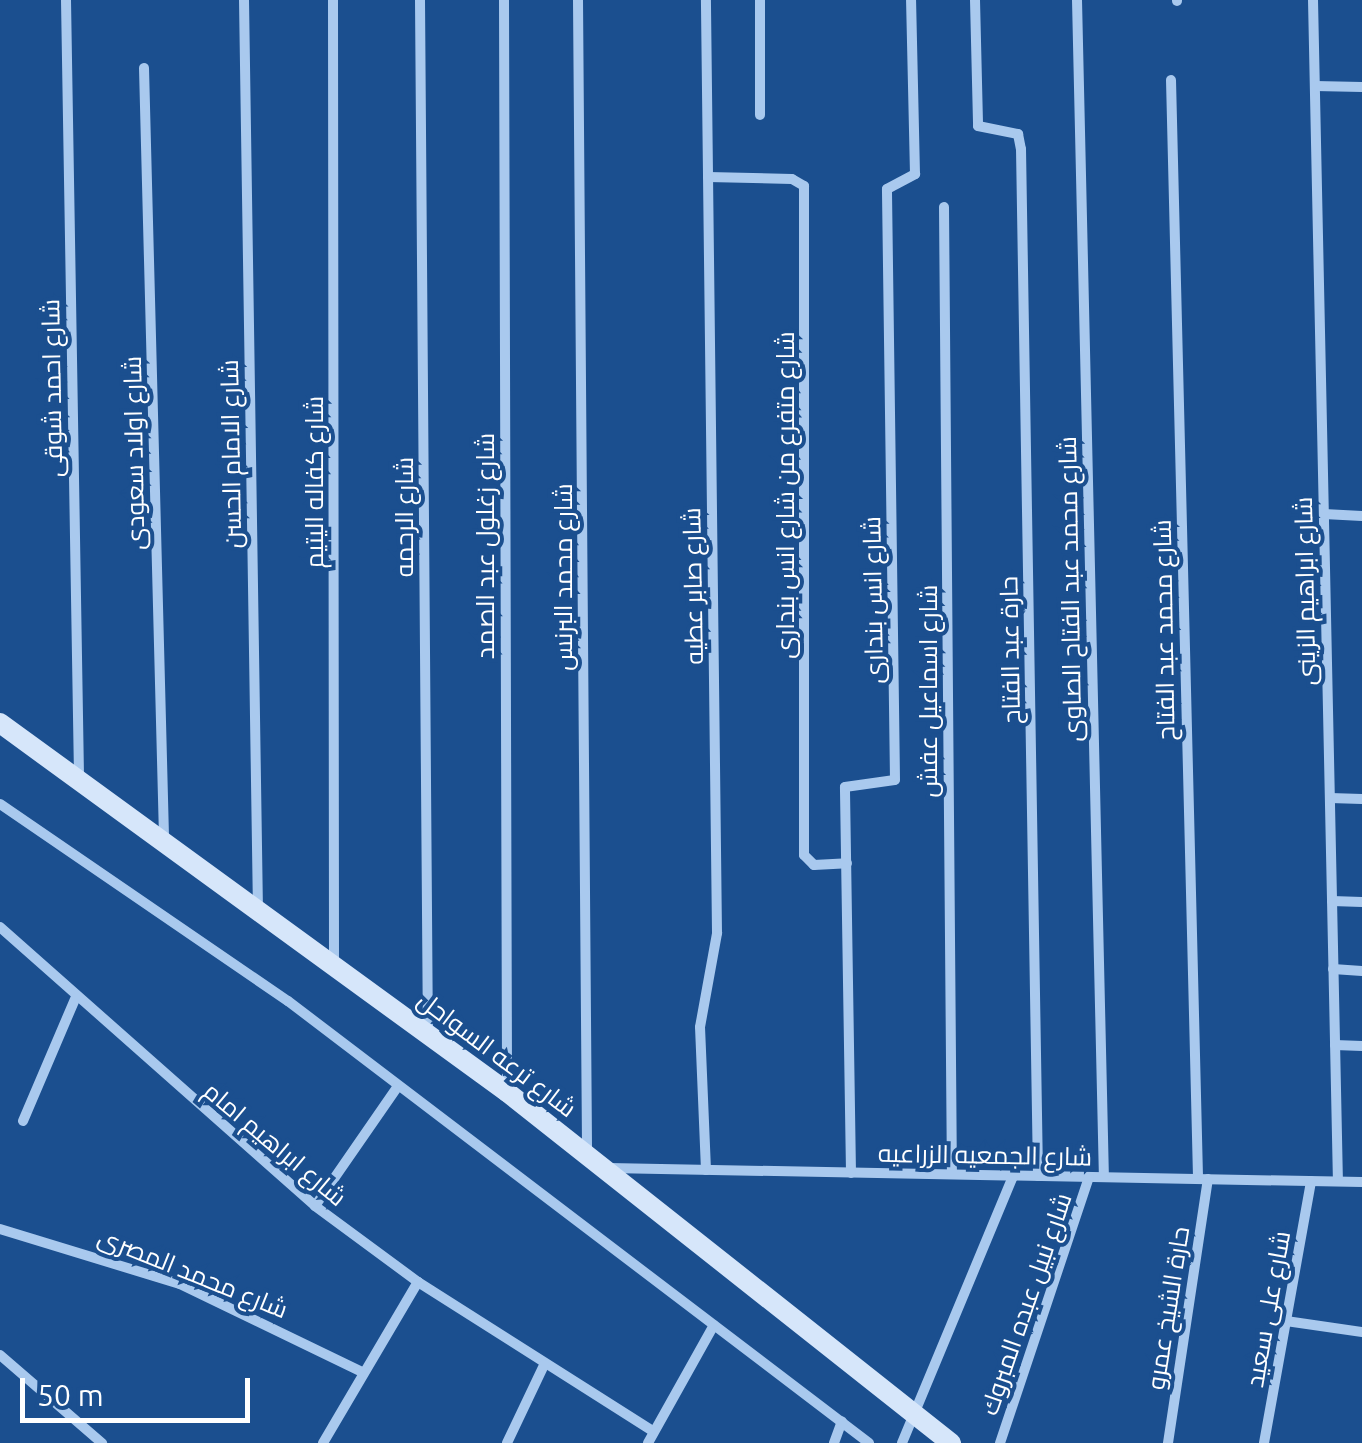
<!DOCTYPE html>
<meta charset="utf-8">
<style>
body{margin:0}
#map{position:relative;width:1362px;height:1443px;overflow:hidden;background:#1b4f8f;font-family:Ubuntu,Cairo,sans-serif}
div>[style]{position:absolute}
.minor>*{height:10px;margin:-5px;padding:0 5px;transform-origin:5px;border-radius:5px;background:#a9c9ee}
.secondary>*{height:20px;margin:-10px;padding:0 10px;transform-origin:10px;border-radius:10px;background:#d6e6fa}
span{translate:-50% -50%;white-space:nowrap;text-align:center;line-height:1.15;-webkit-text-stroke:8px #1b4f8f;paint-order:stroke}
.street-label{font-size:25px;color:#fff}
.scale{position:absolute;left:20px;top:1378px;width:230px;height:45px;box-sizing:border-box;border:5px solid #fff;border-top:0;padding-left:12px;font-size:30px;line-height:35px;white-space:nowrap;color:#fff;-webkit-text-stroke:8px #1b4f8f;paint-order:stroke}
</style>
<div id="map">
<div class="minor">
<i style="left:66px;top:0;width:775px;rotate:89.04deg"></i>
<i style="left:244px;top:0;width:908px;rotate:89.12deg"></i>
<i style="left:333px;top:0;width:963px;rotate:89.94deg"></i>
<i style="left:420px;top:0;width:1033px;rotate:89.56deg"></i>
<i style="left:504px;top:0;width:1091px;rotate:89.84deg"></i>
<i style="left:578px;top:0;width:1152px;rotate:89.55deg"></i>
<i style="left:760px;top:0;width:115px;rotate:90deg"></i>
<i style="left:975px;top:0;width:126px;rotate:88.6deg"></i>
<i style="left:978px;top:126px;width:41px;rotate:11.3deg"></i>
<i style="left:1018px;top:134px;width:15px;rotate:79deg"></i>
<i style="left:1021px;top:149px;width:1027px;rotate:89.05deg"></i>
<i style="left:1077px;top:0;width:1177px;rotate:88.69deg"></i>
<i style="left:1313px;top:0;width:1181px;rotate:88.79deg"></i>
<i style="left:1177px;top:1px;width:1px;rotate:-90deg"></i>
<i style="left:144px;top:68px;width:770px;rotate:88.51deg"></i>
<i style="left:1171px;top:80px;width:1099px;rotate:88.59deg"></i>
<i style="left:1315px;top:86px;width:47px;rotate:1.2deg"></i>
<i style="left:708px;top:177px;width:84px;rotate:1.4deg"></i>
<i style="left:792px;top:179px;width:14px;rotate:30deg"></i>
<i style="left:804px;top:186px;width:669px;rotate:90deg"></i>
<i style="left:804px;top:855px;width:14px;rotate:45deg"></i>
<i style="left:814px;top:865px;width:33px;rotate:-3deg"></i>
<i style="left:944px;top:207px;width:967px;rotate:89.53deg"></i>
<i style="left:1324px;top:514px;width:38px;rotate:3deg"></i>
<i style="left:1330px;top:798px;width:32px;rotate:2deg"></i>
<i style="left:0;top:804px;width:349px;rotate:34.4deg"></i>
<i style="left:288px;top:1001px;width:730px;rotate:37.26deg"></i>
<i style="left:1332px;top:901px;width:30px;rotate:2deg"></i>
<i style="left:0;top:927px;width:421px;rotate:41.5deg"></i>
<i style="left:315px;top:1206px;width:128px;rotate:36.4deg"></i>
<i style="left:418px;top:1282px;width:278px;rotate:32.4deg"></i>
<i style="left:1333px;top:969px;width:29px;rotate:4deg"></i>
<i style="left:1335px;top:1045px;width:27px;rotate:2deg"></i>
<i style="left:23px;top:1121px;width:133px;rotate:-66.9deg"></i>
<i style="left:609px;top:1168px;width:753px;rotate:1.07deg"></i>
<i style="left:706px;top:1170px;width:143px;rotate:-92.4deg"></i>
<i style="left:700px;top:1027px;width:96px;rotate:-79.7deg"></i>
<i style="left:717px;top:933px;width:933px;rotate:-90.68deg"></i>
<i style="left:851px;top:1173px;width:386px;rotate:-90.9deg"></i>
<i style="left:845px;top:787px;width:50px;rotate:-8deg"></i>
<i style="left:895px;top:780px;width:591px;rotate:-90.78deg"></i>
<i style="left:887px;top:189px;width:32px;rotate:-28deg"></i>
<i style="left:915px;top:174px;width:174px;rotate:-91.3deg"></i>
<i style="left:315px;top:1206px;width:146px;rotate:-55.3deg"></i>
<i style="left:0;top:1229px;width:188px;rotate:17deg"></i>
<i style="left:180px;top:1284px;width:204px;rotate:25.8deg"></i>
<i style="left:1286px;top:1321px;width:77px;rotate:8.2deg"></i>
<i style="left:0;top:1355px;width:135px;rotate:40.8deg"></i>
<i style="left:323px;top:1443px;width:187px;rotate:-59.5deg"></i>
<i style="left:507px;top:1443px;width:86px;rotate:-64.6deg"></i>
<i style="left:648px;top:1443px;width:135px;rotate:-60.8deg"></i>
<i style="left:834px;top:1443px;width:23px;rotate:-70deg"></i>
<i style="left:902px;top:1443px;width:289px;rotate:-67.4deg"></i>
<i style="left:1000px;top:1443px;width:280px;rotate:-71.5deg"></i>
<i style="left:1168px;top:1443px;width:267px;rotate:-81.4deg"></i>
<i style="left:1264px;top:1443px;width:266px;rotate:-79.8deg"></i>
</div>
<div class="secondary">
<i style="left:0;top:723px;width:627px;rotate:36.05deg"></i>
<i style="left:507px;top:1092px;width:566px;rotate:38.33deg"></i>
</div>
<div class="street-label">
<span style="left:52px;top:388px;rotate:-91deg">شارع احمد شوقى</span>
<span style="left:134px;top:453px;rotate:-91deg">شارع اولاد سعودى</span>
<span style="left:231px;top:454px;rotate:-91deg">شارع الامام الحسن</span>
<span style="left:314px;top:482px;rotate:-90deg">شارع كفاله اليتيم</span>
<span style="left:785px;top:495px;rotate:-90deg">شارع متفرع من شارع انس بندارى</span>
<span style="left:404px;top:517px;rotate:-90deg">شارع الرحمه</span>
<span style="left:485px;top:546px;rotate:-90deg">شارع زغلول عبد الصمد</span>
<span style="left:563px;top:577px;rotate:-90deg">شارع محمد البرنس</span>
<span style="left:693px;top:586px;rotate:-91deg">شارع صابر عطيه</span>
<span style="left:1070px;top:589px;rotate:-91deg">شارع محمد عبد الفتاح الصاوى</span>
<span style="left:1305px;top:591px;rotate:-91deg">شارع ابراهيم الزينى</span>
<span style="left:873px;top:600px;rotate:-91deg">شارع انس بندارى</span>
<span style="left:1164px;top:630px;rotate:-91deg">شارع محمد عبد الفتاح</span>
<span style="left:1010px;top:650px;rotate:-91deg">حارة عبد الفتاح</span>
<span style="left:928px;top:691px;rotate:-90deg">شارع اسماعيل عفش</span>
<span style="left:497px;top:1054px;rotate:37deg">شارع ترعه السواحل</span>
<span style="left:275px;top:1144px;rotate:40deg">شارع ابراهيم امام</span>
<span style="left:985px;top:1155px;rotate:1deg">شارع الجمعيه الزراعيه</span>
<span style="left:193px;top:1273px;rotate:22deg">شارع محمد المصرى</span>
<span style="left:1026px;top:1304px;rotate:-71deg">شارع نبيل عبده المبروك</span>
<span style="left:1168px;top:1308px;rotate:-81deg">حارة الشيخ عمرو</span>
<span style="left:1268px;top:1309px;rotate:-80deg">شارع على سعيد</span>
</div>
<div class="scale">50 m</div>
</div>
